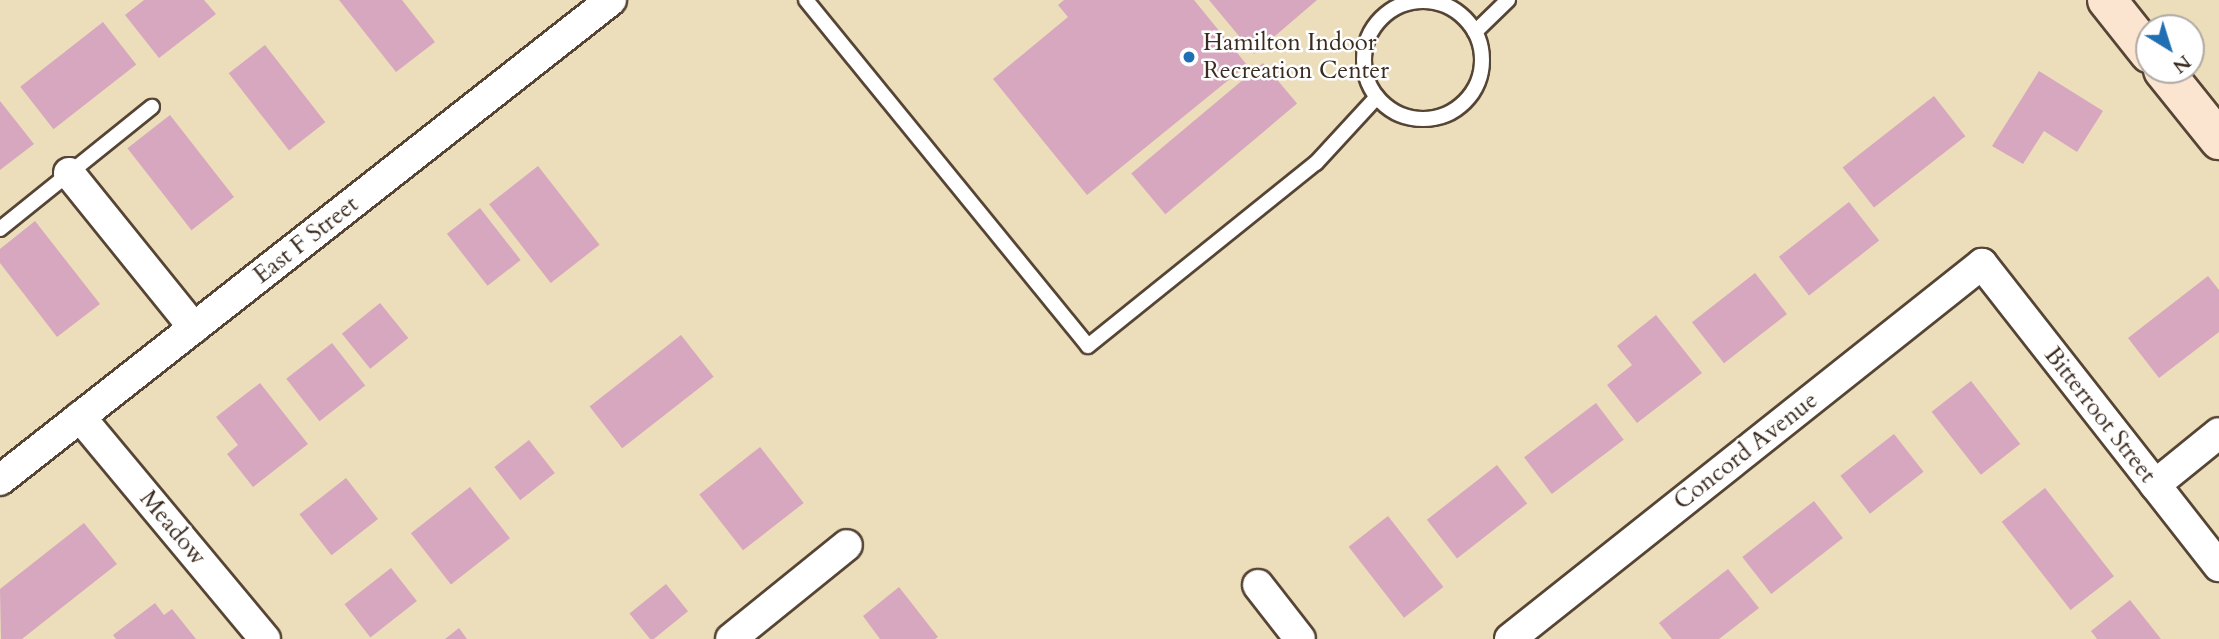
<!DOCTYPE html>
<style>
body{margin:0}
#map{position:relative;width:2219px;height:639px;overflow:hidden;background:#ecdeba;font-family:Cardo,serif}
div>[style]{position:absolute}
.building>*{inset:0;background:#d6a7bf;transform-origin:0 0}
.roads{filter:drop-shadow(2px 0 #564535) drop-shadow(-2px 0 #564535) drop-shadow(0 2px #564535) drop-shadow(0 -2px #564535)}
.lane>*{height:14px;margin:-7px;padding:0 7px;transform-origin:7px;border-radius:7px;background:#fff}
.lane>.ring{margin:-7px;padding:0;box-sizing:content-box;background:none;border:14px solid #fff;border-radius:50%}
.street>*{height:30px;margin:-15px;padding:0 15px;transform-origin:15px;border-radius:15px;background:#fff}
.secondary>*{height:38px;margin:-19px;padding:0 19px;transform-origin:19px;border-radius:19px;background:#fce5d0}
.dots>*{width:19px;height:19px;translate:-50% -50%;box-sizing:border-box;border:4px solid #fff;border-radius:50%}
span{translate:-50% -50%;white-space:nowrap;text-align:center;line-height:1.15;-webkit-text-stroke:5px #fff;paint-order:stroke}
.poi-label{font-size:24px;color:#3b2a1e}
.left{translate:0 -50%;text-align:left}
.street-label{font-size:24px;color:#3b2a1e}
.north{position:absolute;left:2135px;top:14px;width:70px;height:70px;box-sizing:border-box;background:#fff;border:2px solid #b1aaa5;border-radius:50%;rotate:142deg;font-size:19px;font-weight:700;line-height:28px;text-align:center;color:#3b2a1e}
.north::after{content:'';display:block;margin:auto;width:24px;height:32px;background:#1f6fb2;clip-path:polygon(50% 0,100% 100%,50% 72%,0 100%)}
</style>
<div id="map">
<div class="building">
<i style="clip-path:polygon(144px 0,204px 0,216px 14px,159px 58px,125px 15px)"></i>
<i style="clip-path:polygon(339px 0,402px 0,435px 42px,396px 72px)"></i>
<i style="clip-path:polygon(1064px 0,1194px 0,1247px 65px,1087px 195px,993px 79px,1068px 17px,1058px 5px)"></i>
<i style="clip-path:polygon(1209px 0,1317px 0,1254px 54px)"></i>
<i style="left:103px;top:22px;width:54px;height:105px;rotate:52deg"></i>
<i style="left:265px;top:45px;width:98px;height:46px;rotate:52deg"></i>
<i style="left:1263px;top:63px;width:53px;height:172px;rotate:50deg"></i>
<i style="clip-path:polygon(2039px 71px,2103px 111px,2077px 152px,2044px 131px,2023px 164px,1992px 146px)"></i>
<i style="left:1934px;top:96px;width:51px;height:116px;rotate:52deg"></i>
<i style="clip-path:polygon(0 101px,34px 144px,0 170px)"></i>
<i style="left:170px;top:115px;width:104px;height:54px;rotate:52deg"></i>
<i style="left:538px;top:166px;width:100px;height:62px;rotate:52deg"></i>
<i style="left:1849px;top:202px;width:49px;height:89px;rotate:52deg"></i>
<i style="left:480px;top:208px;width:66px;height:42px;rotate:52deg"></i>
<i style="clip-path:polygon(35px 221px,100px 304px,57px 337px,0 263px,0 249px)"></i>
<i style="left:1755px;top:273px;width:52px;height:80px;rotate:52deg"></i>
<i style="clip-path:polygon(2208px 276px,2219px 290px,2219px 332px,2159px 378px,2128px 338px)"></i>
<i style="left:380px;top:303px;width:45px;height:49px;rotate:51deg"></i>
<i style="clip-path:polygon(1656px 315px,1702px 373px,1637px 423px,1607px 385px,1632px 365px,1617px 346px)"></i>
<i style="left:681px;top:335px;width:53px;height:116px;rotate:52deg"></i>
<i style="left:332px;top:343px;width:54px;height:58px;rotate:52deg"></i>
<i style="left:1971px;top:381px;width:80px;height:50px;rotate:52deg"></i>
<i style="clip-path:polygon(260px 383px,308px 444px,253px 487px,227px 454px,238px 445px,216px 417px)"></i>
<i style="left:1596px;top:403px;width:46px;height:90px;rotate:53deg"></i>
<i style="left:1894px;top:434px;width:48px;height:68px;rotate:52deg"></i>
<i style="left:529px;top:440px;width:42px;height:44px;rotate:52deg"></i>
<i style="left:760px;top:447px;width:71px;height:77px;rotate:52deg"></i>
<i style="left:1497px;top:465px;width:49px;height:89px;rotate:52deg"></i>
<i style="left:346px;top:478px;width:52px;height:59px;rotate:52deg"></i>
<i style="left:470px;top:487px;width:65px;height:75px;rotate:52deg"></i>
<i style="left:2045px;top:488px;width:112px;height:55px;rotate:52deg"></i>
<i style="left:1814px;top:501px;width:47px;height:91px;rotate:52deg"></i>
<i style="left:1388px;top:516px;width:90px;height:50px;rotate:52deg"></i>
<i style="clip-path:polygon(84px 523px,117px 564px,22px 639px,1px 639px,0 589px)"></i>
<i style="left:391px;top:568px;width:42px;height:59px;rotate:52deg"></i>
<i style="clip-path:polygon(1728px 569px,1759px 608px,1719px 639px,1672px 639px,1659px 623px)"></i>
<i style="left:666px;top:584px;width:35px;height:47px;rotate:51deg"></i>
<i style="clip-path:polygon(899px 587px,938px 637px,935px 639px,880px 639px,863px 616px)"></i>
<i style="clip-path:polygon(2130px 600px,2161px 639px,2097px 639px,2091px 631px)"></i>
<i style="clip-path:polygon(155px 603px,164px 615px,172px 609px,196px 639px,116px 639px,113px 635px)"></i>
<i style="clip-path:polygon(459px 628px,467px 639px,445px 639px)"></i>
</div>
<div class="roads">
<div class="lane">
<i style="left:806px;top:0;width:446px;rotate:50.8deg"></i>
<i style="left:1088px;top:346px;width:292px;rotate:-38.8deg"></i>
<i style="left:1316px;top:163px;width:90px;rotate:-47.3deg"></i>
<i class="ring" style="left:1364px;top:1px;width:104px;height:104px"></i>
<i style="left:1475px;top:32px;width:46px;rotate:-44.1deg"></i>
<i style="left:0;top:229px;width:195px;rotate:-38.8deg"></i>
</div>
<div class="street">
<i style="left:69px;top:173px;width:199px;rotate:51.1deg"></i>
<i style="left:80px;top:417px;width:289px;rotate:50.2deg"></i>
<i style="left:0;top:480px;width:777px;rotate:-38.15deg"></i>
<i style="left:2155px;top:485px;width:82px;rotate:-39.1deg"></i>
<i style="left:1258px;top:585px;width:68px;rotate:52.1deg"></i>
<i style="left:731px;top:639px;width:149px;rotate:-39deg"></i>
<i style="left:1510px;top:639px;width:603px;rotate:-38.47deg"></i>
<i style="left:1982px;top:264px;width:384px;rotate:51.9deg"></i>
</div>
<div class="secondary">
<i style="left:2107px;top:0;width:68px;rotate:51.6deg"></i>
<i style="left:2163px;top:70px;width:90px;rotate:51.3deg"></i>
</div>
</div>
<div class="dots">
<i style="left:1189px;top:57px;background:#1f6fb2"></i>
</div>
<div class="poi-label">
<span class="left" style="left:1203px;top:57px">Hamilton Indoor<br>Recreation Center</span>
</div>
<div class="street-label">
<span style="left:306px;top:240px;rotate:-38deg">East F Street</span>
<span style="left:2100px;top:415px;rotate:52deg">Bitterroot Street</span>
<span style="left:1746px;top:451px;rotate:-38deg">Concord Avenue</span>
<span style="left:173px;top:528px;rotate:50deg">Meadow</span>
</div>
<div class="north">N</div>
</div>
